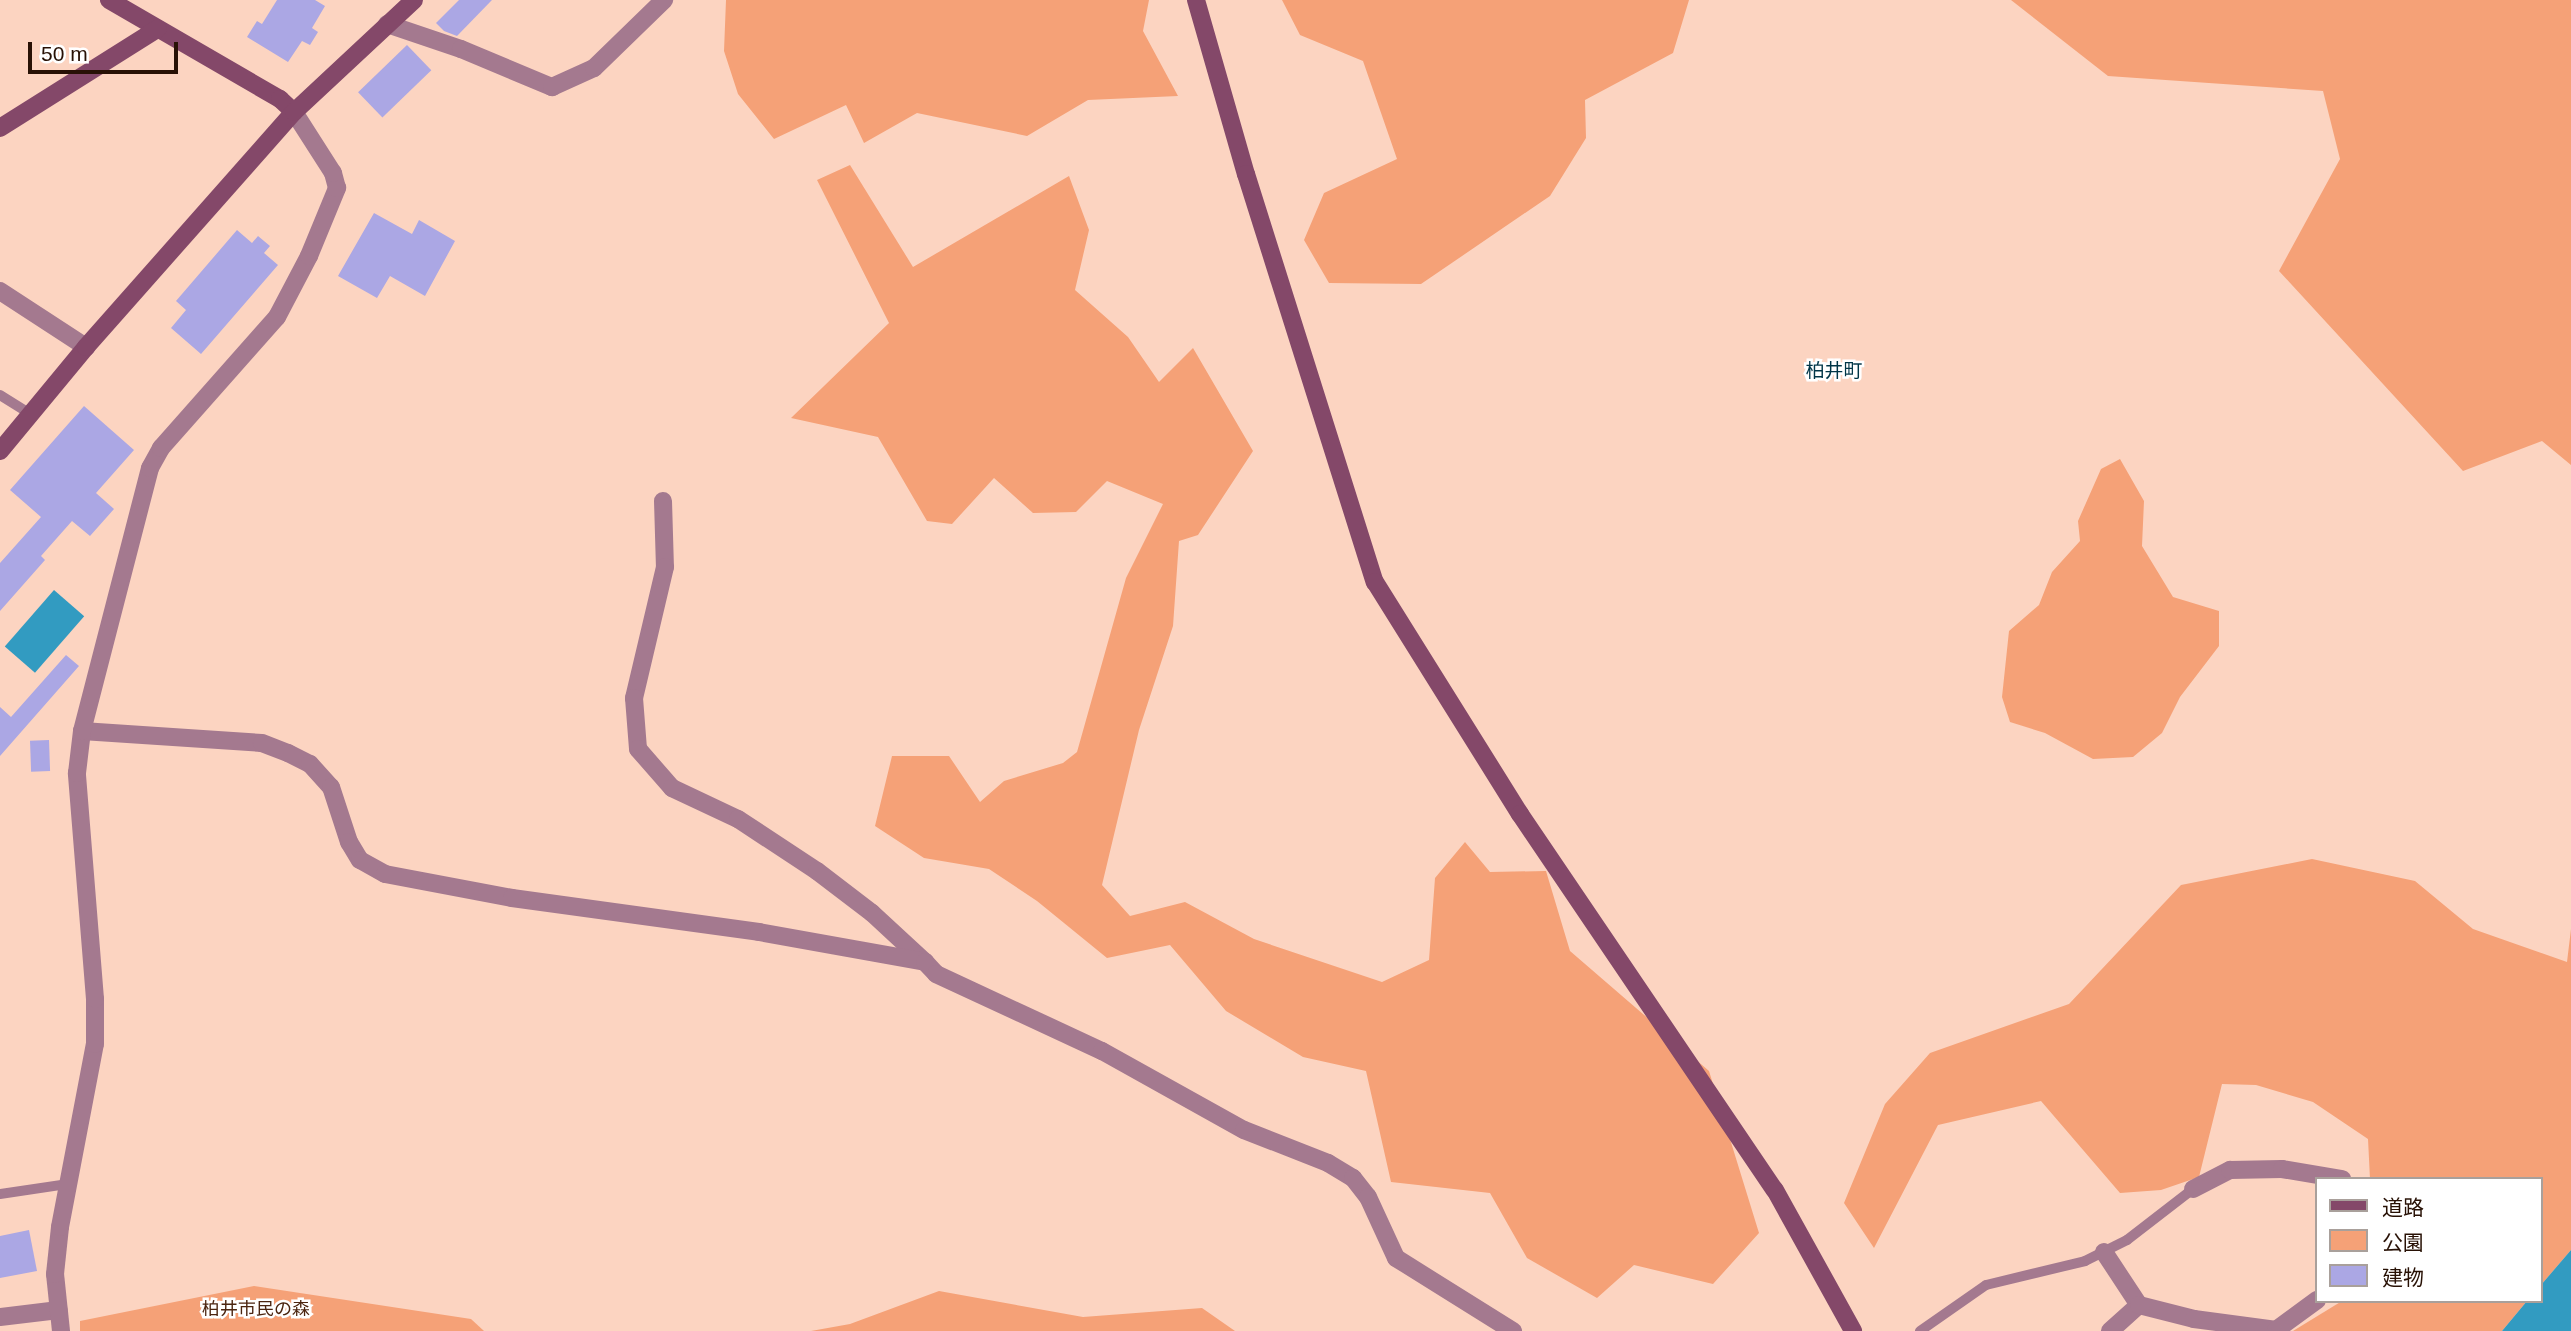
<!DOCTYPE html>
<html>
<head>
<meta charset="utf-8">
<style>
	body { margin:0 }
	#map { position:relative; width:2571px; height:1331px; overflow:hidden; background:#fcd4c1; font-family:Helvetica,"Noto Sans JP",sans-serif }
	div>[style] { position:absolute }
	[style*='--x'] { left:calc(var(--x)*1px); top:calc(var(--y)*1px); width:calc(var(--w)*1px); rotate:calc(var(--a)*1deg) }
	.green>* { inset:0; background:#f5a177 }
	.water>* { inset:0; background:#329bc1; transform-origin:0 0 }
	.building>* { inset:0; background:#aba7e4; transform-origin:0 0 }
	.lane>* { height:10px; margin:-5px; padding:0 5px; transform-origin:5px; border-radius:5px; background:#a4798f }
	.street>* { height:18px; margin:-9px; padding:0 9px; transform-origin:9px; border-radius:9px; background:#a4798f }
	.secondary>* { height:18px; margin:-9px; padding:0 9px; transform-origin:9px; border-radius:9px; background:#844869 }
	span { translate:-50% -50%; white-space:nowrap; text-align:center; line-height:1.15; -webkit-text-stroke:5px #fff; paint-order:stroke }
	.park-label { font-size:18px; color:#4b2510 }
	.neighbourhood-label { font-size:19px; color:#003547 }
	.legend { position:absolute; left:2315px; top:1177px; width:228px; height:126px; box-sizing:border-box; background:#fff; border:2px solid #a9a09b; margin:0; padding:9px 12px; list-style:none; font-size:21px; color:#281105 }
	.legend li { display:flex; align-items:center; gap:14px; height:35px }
	.legend b { width:35px; border:2px solid #a9a09b }
	.scale { position:absolute; left:28px; top:42px; width:150px; height:32px; box-sizing:border-box; border:4px solid #281105; border-top:0; padding-left:9px; font-size:21px; line-height:24px; white-space:nowrap; color:#281105; -webkit-text-stroke:5px #fff; paint-order:stroke }
</style>
</head>
<body>
<div id="map">
	<div class="green">
		<i style="clip-path:polygon(726px 0,1149px 0,1143px 31px,1178px 96px,1088px 100px,1027px 136px,917px 113px,864px 143px,846px 105px,774px 139px,738px 94px,724px 51px)"></i>
		<i style="clip-path:polygon(1282px 0,1689px 0,1673px 53px,1585px 100px,1586px 138px,1550px 196px,1421px 284px,1329px 283px,1304px 240px,1324px 193px,1397px 159px,1363px 61px,1300px 35px)"></i>
		<i style="clip-path:polygon(2011px 0,2571px 0,2571px 465px,2542px 441px,2463px 471px,2279px 271px,2340px 159px,2323px 91px,2108px 76px)"></i>
		<i style="clip-path:polygon(850px 165px,913px 267px,1069px 176px,1089px 230px,1075px 290px,1128px 337px,1159px 382px,1193px 348px,1253px 451px,1198px 535px,1179px 541px,1173px 626px,1139px 730px,1102px 885px,1130px 916px,1185px 902px,1254px 939px,1382px 982px,1429px 960px,1435px 878px,1465px 842px,1490px 872px,1546px 871px,1570px 951px,1709px 1071px,1759px 1233px,1713px 1284px,1634px 1265px,1597px 1298px,1527px 1258px,1490px 1193px,1391px 1182px,1366px 1071px,1303px 1057px,1226px 1011px,1170px 945px,1107px 958px,1037px 901px,989px 869px,924px 858px,875px 826px,892px 756px,949px 756px,980px 802px,1004px 781px,1063px 763px,1077px 752px,1126px 578px,1163px 504px,1107px 481px,1076px 512px,1033px 513px,994px 478px,952px 524px,927px 521px,878px 437px,791px 418px,889px 323px,817px 180px)"></i>
		<i style="clip-path:polygon(2120px 459px,2144px 501px,2142px 546px,2173px 597px,2219px 611px,2219px 646px,2180px 697px,2162px 733px,2133px 757px,2093px 759px,2045px 733px,2010px 722px,2002px 697px,2009px 631px,2039px 605px,2052px 572px,2080px 541px,2078px 521px,2101px 469px)"></i>
		<i style="clip-path:polygon(2312px 859px,2415px 881px,2473px 929px,2567px 962px,2571px 929px,2571px 1250px,2541px 1285px,2541px 1179px,2370px 1179px,2368px 1139px,2313px 1102px,2256px 1085px,2222px 1084px,2199px 1177px,2161px 1190px,2120px 1193px,2041px 1101px,1938px 1125px,1874px 1248px,1844px 1203px,1885px 1104px,1930px 1053px,2069px 1004px,2181px 885px)"></i>
		<i style="clip-path:polygon(254px 1286px,471px 1319px,484px 1331px,80px 1331px,80px 1321px)"></i>
		<i style="clip-path:polygon(939px 1291px,1083px 1317px,1202px 1308px,1235px 1331px,811px 1331px,850px 1324px)"></i>
		<i style="clip-path:polygon(2342px 1301px,2527px 1301px,2502px 1331px,2293px 1331px)"></i>
	</div>
	<div class="water">
		<i style="left:54px;top:590px;width:40px;height:75px;rotate:41deg"></i>
		<i style="clip-path:polygon(2571px 1250px,2571px 1331px,2502px 1331px,2527px 1301px,2541px 1301px,2541px 1285px)"></i>
	</div>
	<div class="building">
		<i style="clip-path:polygon(277px 0,315px 0,325px 6px,312px 28px,318px 32px,310px 45px,302px 41px,288px 62px,247px 37px,257px 21px,262px 24px)"></i>
		<i style="clip-path:polygon(459px 0,492px 0,457px 36px,444px 31px,436px 23px)"></i>
		<i style="left:407px;top:45px;width:35px;height:68px;rotate:46deg"></i>
		<i style="clip-path:polygon(374px 213px,412px 234px,419px 220px,455px 241px,425px 296px,390px 276px,377px 298px,338px 276px)"></i>
		<i style="clip-path:polygon(237px 230px,252px 243px,258px 236px,270px 246px,264px 253px,278px 265px,201px 354px,171px 328px,186px 310px,176px 301px)"></i>
		<i style="clip-path:polygon(84px 406px,134px 450px,96px 493px,114px 509px,90px 536px,72px 521px,41px 556px,45px 560px,0 611px,0 563px,41px 517px,10px 490px)"></i>
		<i style="clip-path:polygon(66px 655px,79px 666px,0 756px,0 707px,11px 717px)"></i>
		<i style="left:49px;top:740px;width:31px;height:19px;rotate:88deg"></i>
		<i style="clip-path:polygon(29px 1230px,37px 1271px,0 1278px,0 1236px)"></i>
	</div>
	<div class="lane">
		<i style="--x:0;--y:395;--w:34;--a:32"></i>
		<i style="--x:0;--y:1194;--w:69;--a:-8.4"></i>
		<i style="--x:1920;--y:1331;--w:80;--a:-34.9"></i>
		<i style="--x:1986;--y:1285;--w:102;--a:-13.6"></i>
		<i style="--x:2085;--y:1261;--w:47;--a:-26.6"></i>
		<i style="--x:2127;--y:1240;--w:83;--a:-37.7"></i>
	</div>
	<div class="street">
		<i style="--x:387;--y:24;--w:78;--a:18.7"></i>
		<i style="--x:461;--y:49;--w:99;--a:22.7"></i>
		<i style="--x:552;--y:87;--w:46;--a:-24.3"></i>
		<i style="--x:594;--y:68;--w:98;--a:-44.2"></i>
		<i style="--x:0;--y:291;--w:103;--a:33.1"></i>
		<i style="--x:663;--y:501;--w:66;--a:88.3"></i>
		<i style="--x:665;--y:567;--w:135;--a:103.3"></i>
		<i style="--x:634;--y:698;--w:51;--a:85.5"></i>
		<i style="--x:638;--y:749;--w:52;--a:48.9"></i>
		<i style="--x:672;--y:788;--w:73;--a:25.2"></i>
		<i style="--x:738;--y:819;--w:95;--a:33.4"></i>
		<i style="--x:817;--y:871;--w:69;--a:37.4"></i>
		<i style="--x:872;--y:913;--w:72;--a:42.8"></i>
		<i style="--x:82;--y:731;--w:180;--a:3.8"></i>
		<i style="--x:262;--y:743;--w:28;--a:21"></i>
		<i style="--x:288;--y:753;--w:25;--a:27"></i>
		<i style="--x:310;--y:764;--w:31;--a:48"></i>
		<i style="--x:331;--y:787;--w:58;--a:71.9"></i>
		<i style="--x:349;--y:842;--w:21;--a:59"></i>
		<i style="--x:360;--y:860;--w:29;--a:29"></i>
		<i style="--x:385;--y:874;--w:129;--a:10.7"></i>
		<i style="--x:512;--y:898;--w:249;--a:7.8"></i>
		<i style="--x:759;--y:932;--w:169;--a:10.2"></i>
		<i style="--x:925;--y:962;--w:16;--a:47"></i>
		<i style="--x:936;--y:974;--w:183;--a:24.9"></i>
		<i style="--x:1102;--y:1051;--w:162;--a:29.1"></i>
		<i style="--x:1244;--y:1130;--w:90;--a:21.4"></i>
		<i style="--x:1328;--y:1163;--w:29;--a:31"></i>
		<i style="--x:1353;--y:1178;--w:24;--a:52"></i>
		<i style="--x:1368;--y:1197;--w:67;--a:65.3"></i>
		<i style="--x:1396;--y:1258;--w:138;--a:32"></i>
		<i style="--x:2193;--y:1189;--w:42;--a:-27.2"></i>
		<i style="--x:2230;--y:1170;--w:52;--a:-1.1"></i>
		<i style="--x:2282;--y:1169;--w:61;--a:9.5"></i>
		<i style="--x:2104;--y:1252;--w:64;--a:56.6"></i>
		<i style="--x:0;--y:1317;--w:59;--a:-6.8"></i>
		<i style="--x:61;--y:1331;--w:57;--a:-96"></i>
		<i style="--x:55;--y:1274;--w:47;--a:-83.9"></i>
		<i style="--x:60;--y:1227;--w:186;--a:-79.2"></i>
		<i style="--x:95;--y:1044;--w:45;--a:-90"></i>
		<i style="--x:95;--y:999;--w:227;--a:-94.6"></i>
		<i style="--x:77;--y:773;--w:42;--a:-83.2"></i>
		<i style="--x:82;--y:731;--w:272;--a:-75.5"></i>
		<i style="--x:150;--y:468;--w:23;--a:-61"></i>
		<i style="--x:161;--y:448;--w:175;--a:-48.5"></i>
		<i style="--x:277;--y:317;--w:69;--a:-62.3"></i>
		<i style="--x:309;--y:256;--w:74;--a:-67.6"></i>
		<i style="--x:337;--y:188;--w:16;--a:-105"></i>
		<i style="--x:333;--y:173;--w:72;--a:-122.6"></i>
		<i style="--x:2110;--y:1331;--w:39;--a:-42"></i>
		<i style="--x:2139;--y:1305;--w:57;--a:14.3"></i>
		<i style="--x:2194;--y:1319;--w:83;--a:7.6"></i>
		<i style="--x:2276;--y:1330;--w:51;--a:-36.2"></i>
	</div>
	<div class="secondary">
		<i style="--x:109;--y:0;--w:198;--a:30.1"></i>
		<i style="--x:280;--y:99;--w:19;--a:43"></i>
		<i style="--x:1196;--y:0;--w:181;--a:74"></i>
		<i style="--x:1246;--y:174;--w:428;--a:72.5"></i>
		<i style="--x:1375;--y:582;--w:274;--a:58"></i>
		<i style="--x:1520;--y:814;--w:454;--a:55.9"></i>
		<i style="--x:1775;--y:1190;--w:161;--a:61"></i>
		<i style="--x:0;--y:128;--w:186;--a:-32.2"></i>
		<i style="--x:0;--y:451;--w:135;--a:-50.4"></i>
		<i style="--x:86;--y:347;--w:314;--a:-48.5"></i>
		<i style="--x:294;--y:112;--w:164;--a:-43"></i>
	</div>
	<div class="park-label">
		<span style="left:256px;top:1309px">柏井市民の森</span>
	</div>
	<div class="neighbourhood-label">
		<span style="left:1834px;top:371px">柏井町</span>
	</div>
	<ul class="legend">
	<li><b style="height:9px;background:#844869"></b>道路</li>
	<li><b style="height:19px;background:#f5a177"></b>公園</li>
	<li><b style="height:19px;background:#aba7e4"></b>建物</li>
	</ul>
	<div class="scale">50 m</div>
</div>
</body>
</html>
